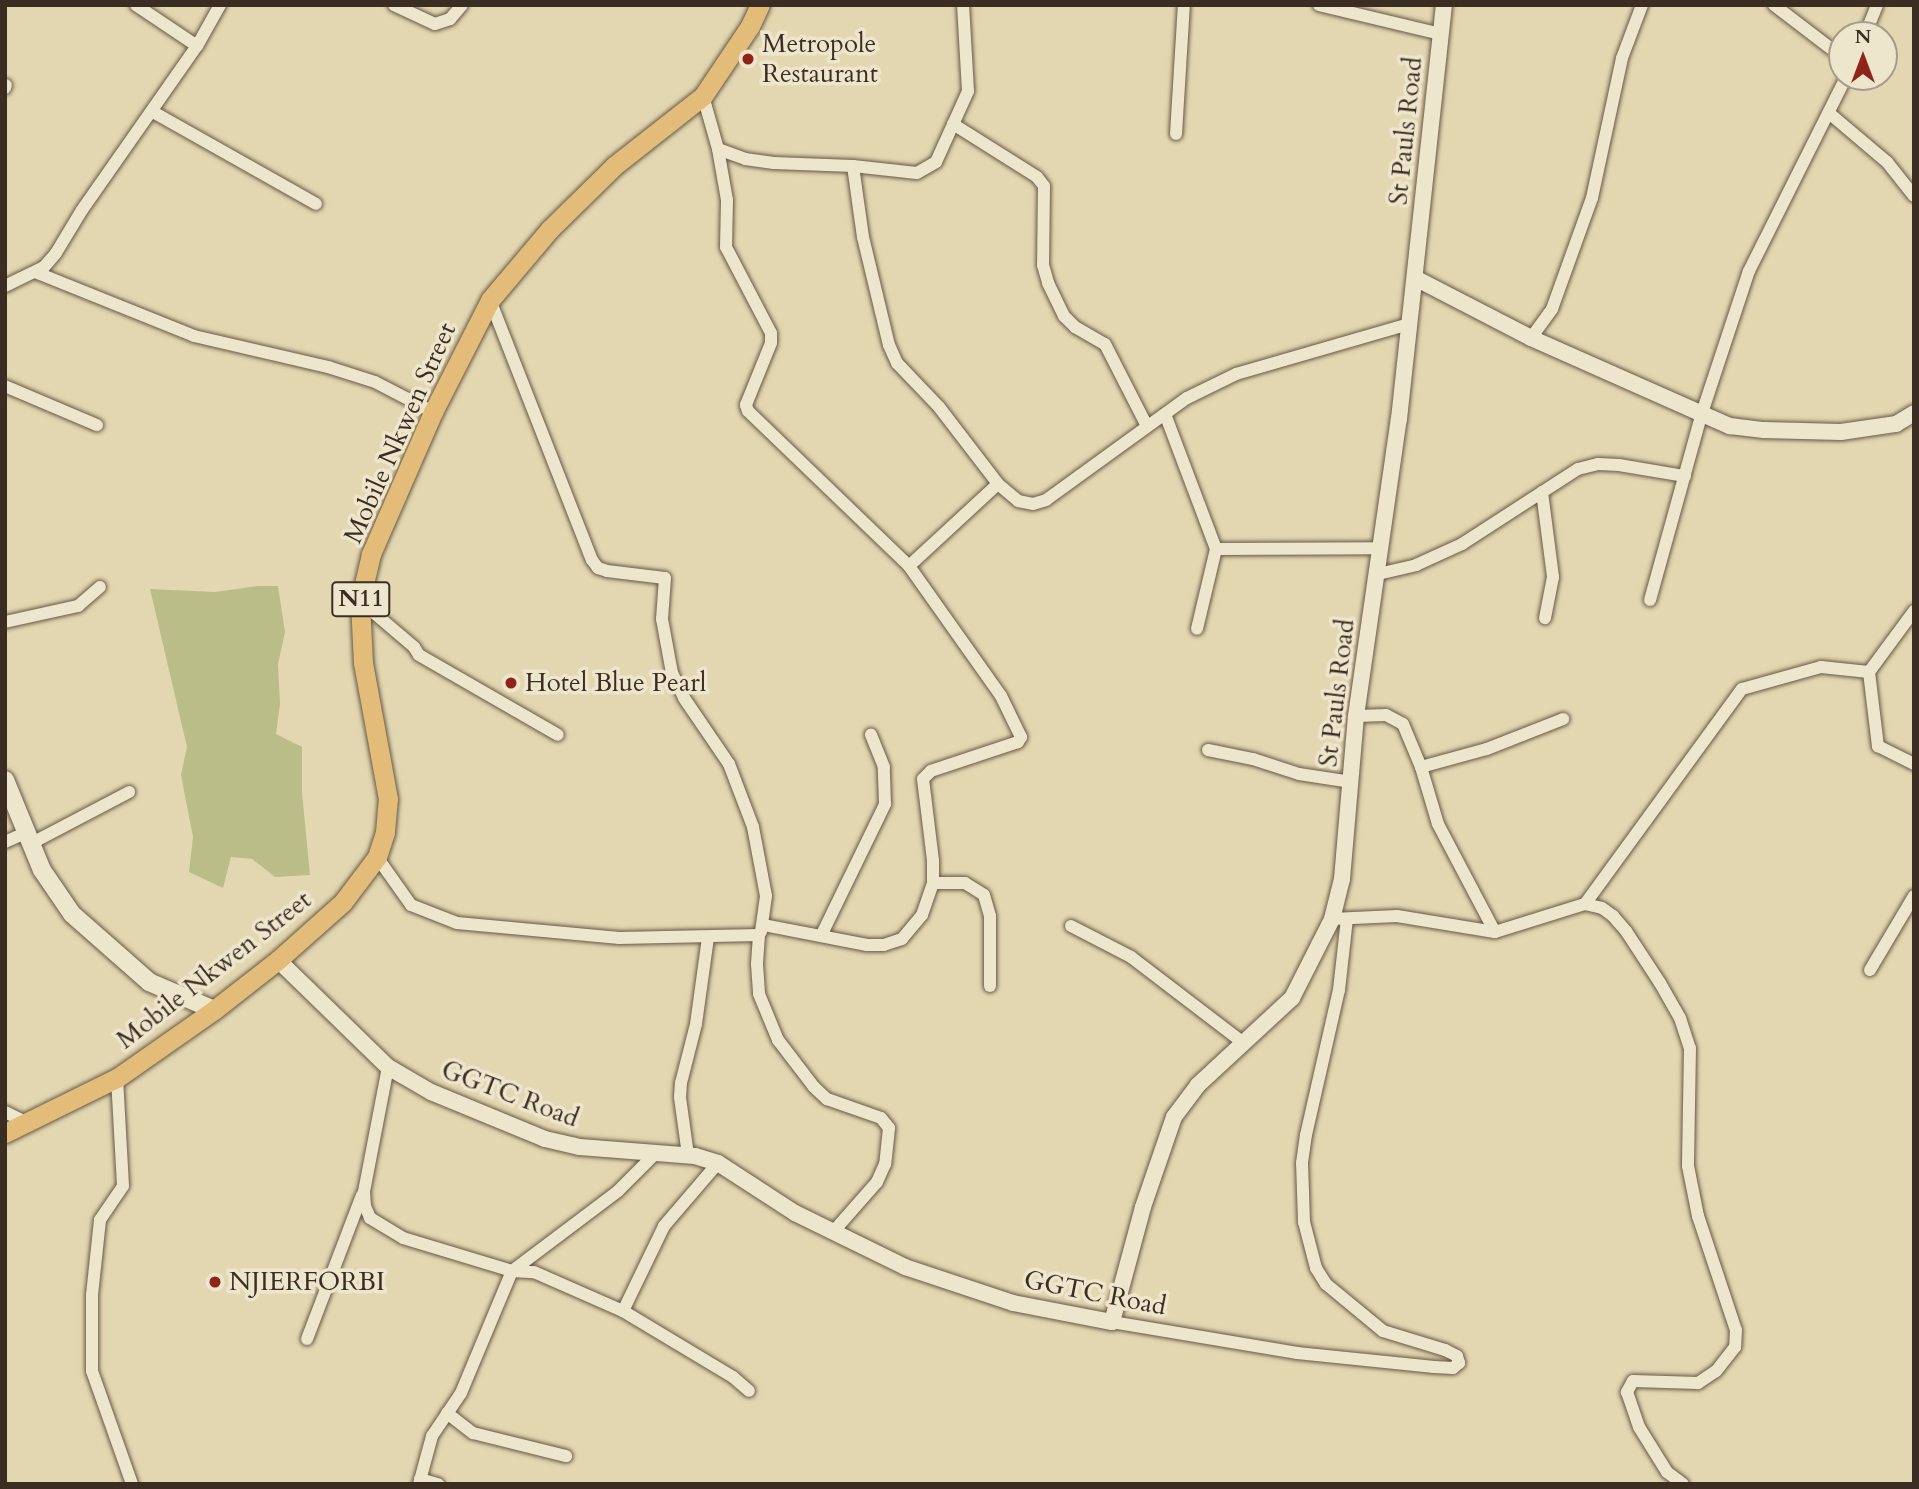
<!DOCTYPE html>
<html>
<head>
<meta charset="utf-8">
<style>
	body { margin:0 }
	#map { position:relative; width:1919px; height:1489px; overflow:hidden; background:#e3d7b1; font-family:Cardo,serif }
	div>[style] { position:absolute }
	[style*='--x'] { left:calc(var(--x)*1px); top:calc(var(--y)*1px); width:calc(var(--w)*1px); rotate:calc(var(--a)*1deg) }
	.green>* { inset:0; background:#babd87 }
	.roads { filter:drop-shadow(0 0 2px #665846) drop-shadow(0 0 2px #665846) }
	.minor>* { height:12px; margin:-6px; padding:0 6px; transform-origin:6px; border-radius:6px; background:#ede5cc }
	.tertiary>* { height:16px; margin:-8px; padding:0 8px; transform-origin:8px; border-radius:8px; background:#ede5cc }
	.secondary>* { height:18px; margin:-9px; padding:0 9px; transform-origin:9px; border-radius:9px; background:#ede5cc }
	.trunk>* { height:19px; margin:-9.5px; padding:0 9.5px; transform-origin:9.5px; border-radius:9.5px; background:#e2bc78 }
	.dots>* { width:19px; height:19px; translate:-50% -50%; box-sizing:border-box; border:4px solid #ede5cc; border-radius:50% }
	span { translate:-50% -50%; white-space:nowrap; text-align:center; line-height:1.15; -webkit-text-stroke:7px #ede5cc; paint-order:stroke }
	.shield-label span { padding:2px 5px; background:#ede5cc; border:2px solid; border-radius:5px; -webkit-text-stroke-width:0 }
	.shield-label { font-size:24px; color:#3c2d22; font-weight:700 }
	.poi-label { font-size:26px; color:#3c2d22 }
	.left { translate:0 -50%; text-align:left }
	.street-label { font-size:26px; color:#3c2d22 }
	.frame { position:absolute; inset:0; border:7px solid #3c2d22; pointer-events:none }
	.north { position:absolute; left:1828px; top:21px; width:70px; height:70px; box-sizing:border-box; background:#ede5cc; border:2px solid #a69b88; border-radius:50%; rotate:0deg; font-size:19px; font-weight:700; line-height:28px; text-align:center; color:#3c2d22 }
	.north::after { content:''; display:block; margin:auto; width:24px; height:32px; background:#8f2418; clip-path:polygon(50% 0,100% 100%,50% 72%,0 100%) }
</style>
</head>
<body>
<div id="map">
	<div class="green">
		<i style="clip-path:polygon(258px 586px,278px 586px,285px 632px,278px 664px,280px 704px,276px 734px,302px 747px,302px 793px,310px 875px,275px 877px,252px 859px,231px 857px,223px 888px,189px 872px,193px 837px,181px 775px,187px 747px,150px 589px,215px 592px)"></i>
	</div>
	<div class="roads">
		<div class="minor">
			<i style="--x:136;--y:5;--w:73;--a:33.9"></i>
			<i style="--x:394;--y:5;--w:45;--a:24.9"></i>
			<i style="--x:435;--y:24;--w:16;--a:-18"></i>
			<i style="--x:450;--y:19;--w:18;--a:-49"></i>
			<i style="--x:1319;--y:5;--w:125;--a:13.4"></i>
			<i style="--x:1774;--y:5;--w:86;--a:37.4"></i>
			<i style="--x:1865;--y:35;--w:32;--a:-68"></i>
			<i style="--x:5;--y:88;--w:3;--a:-72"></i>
			<i style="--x:703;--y:96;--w:55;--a:74.2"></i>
			<i style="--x:718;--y:149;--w:29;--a:20"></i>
			<i style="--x:745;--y:159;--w:29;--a:8"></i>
			<i style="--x:774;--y:163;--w:79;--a:2.2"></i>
			<i style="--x:853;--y:166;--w:64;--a:6.2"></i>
			<i style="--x:917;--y:173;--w:22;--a:-30"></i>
			<i style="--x:936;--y:162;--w:78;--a:-65.7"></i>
			<i style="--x:968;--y:91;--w:86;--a:-93.3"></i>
			<i style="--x:153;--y:112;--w:187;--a:29.4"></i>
			<i style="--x:1829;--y:113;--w:76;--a:40.2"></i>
			<i style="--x:1887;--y:162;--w:43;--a:51.5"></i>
			<i style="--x:953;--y:124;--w:99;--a:32.2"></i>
			<i style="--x:1037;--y:177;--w:11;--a:52"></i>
			<i style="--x:1044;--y:186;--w:79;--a:90.7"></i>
			<i style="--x:1043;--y:265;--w:19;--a:74"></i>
			<i style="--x:1048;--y:283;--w:37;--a:64"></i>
			<i style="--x:1064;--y:316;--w:16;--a:45"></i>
			<i style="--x:1075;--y:327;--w:34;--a:30"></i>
			<i style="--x:1105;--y:344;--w:92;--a:62.9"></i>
			<i style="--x:1176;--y:134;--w:129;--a:-86.5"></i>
			<i style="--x:718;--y:149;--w:52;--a:80"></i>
			<i style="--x:727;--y:200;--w:47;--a:91.2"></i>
			<i style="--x:726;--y:247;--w:97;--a:62.4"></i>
			<i style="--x:771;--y:333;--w:10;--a:90"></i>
			<i style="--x:771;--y:343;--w:67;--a:112"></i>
			<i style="--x:746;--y:405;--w:6;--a:72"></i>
			<i style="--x:748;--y:411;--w:223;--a:43.9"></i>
			<i style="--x:909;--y:566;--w:159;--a:54.7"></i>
			<i style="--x:1001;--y:696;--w:46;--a:64"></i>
			<i style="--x:1021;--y:737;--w:6;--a:121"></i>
			<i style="--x:1018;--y:742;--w:92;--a:161.6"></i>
			<i style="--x:931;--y:771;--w:11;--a:135"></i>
			<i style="--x:923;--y:779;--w:83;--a:83"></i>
			<i style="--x:933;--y:861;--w:22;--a:90"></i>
			<i style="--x:933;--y:883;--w:34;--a:109"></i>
			<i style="--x:922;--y:915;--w:31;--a:130"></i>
			<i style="--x:902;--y:939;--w:19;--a:162"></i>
			<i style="--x:884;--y:945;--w:17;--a:180"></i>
			<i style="--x:867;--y:945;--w:106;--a:-169.1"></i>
			<i style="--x:853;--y:166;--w:72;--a:82"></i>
			<i style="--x:863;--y:237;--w:111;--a:76.5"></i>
			<i style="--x:889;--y:345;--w:20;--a:66"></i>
			<i style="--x:897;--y:363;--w:61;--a:46.3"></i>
			<i style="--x:939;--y:407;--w:97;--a:52.5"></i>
			<i style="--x:998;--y:484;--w:26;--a:40"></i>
			<i style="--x:1018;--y:501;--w:15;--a:11"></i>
			<i style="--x:1033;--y:504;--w:14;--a:-17"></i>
			<i style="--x:1046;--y:500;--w:174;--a:-35.9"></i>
			<i style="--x:1187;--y:398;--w:55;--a:-26.1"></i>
			<i style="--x:1236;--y:374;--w:180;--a:-16.1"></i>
			<i style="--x:35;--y:272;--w:171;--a:21.9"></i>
			<i style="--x:194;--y:336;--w:138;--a:13"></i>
			<i style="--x:328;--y:367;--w:49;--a:17.7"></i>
			<i style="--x:375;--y:382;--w:65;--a:27.3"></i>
			<i style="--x:5;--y:286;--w:43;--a:-26"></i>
			<i style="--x:44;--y:267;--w:18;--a:-49"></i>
			<i style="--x:56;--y:253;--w:50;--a:-58.8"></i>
			<i style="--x:82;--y:210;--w:200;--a:-55"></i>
			<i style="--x:197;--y:46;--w:47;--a:-60.7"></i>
			<i style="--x:490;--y:300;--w:279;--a:68.6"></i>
			<i style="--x:592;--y:560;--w:10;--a:53"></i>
			<i style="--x:598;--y:568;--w:9;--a:18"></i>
			<i style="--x:607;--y:571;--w:58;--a:6.9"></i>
			<i style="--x:665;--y:578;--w:41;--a:94.2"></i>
			<i style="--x:662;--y:619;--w:55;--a:79.5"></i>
			<i style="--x:672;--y:673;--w:28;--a:64"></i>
			<i style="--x:684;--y:698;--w:80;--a:55.7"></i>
			<i style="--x:729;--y:764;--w:67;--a:69.1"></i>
			<i style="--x:753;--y:827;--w:70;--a:79.3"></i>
			<i style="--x:766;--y:896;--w:36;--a:98"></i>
			<i style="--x:1531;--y:338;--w:36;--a:-54"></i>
			<i style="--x:1552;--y:309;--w:118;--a:-70.2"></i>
			<i style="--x:1592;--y:198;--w:143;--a:-77.9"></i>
			<i style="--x:1622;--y:58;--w:57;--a:-69.3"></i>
			<i style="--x:5;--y:386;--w:100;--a:23"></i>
			<i style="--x:1165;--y:414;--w:144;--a:69.3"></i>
			<i style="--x:1216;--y:549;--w:82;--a:103.4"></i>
			<i style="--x:1542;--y:492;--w:86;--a:82.6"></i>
			<i style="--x:1553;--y:577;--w:42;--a:101"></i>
			<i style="--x:1216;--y:549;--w:166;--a:-0.3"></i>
			<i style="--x:909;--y:566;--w:121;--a:-42.7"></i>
			<i style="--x:1378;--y:574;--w:39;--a:-13"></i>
			<i style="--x:1416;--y:565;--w:51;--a:-24.5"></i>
			<i style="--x:1462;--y:544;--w:138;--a:-32.9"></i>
			<i style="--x:1578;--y:469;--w:21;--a:-14"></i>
			<i style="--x:1598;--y:464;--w:21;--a:3"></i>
			<i style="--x:1619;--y:465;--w:67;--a:9.5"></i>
			<i style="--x:1650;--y:600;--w:191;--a:-74.5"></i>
			<i style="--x:1701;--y:416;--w:153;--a:-71.7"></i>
			<i style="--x:1749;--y:271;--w:217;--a:-63.4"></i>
			<i style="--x:360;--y:601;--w:71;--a:40.4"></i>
			<i style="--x:414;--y:647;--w:9;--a:58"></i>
			<i style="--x:419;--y:655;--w:160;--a:29.9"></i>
			<i style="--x:1914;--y:611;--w:76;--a:126.4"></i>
			<i style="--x:1869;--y:672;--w:75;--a:83.1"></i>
			<i style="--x:1878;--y:746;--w:40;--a:26.6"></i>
			<i style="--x:5;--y:622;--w:75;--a:-12.4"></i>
			<i style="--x:78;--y:606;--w:29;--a:-41"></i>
			<i style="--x:1356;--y:716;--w:30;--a:-2"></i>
			<i style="--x:1386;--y:715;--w:19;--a:28"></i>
			<i style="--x:1403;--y:724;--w:47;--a:67.3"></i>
			<i style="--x:1421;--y:767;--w:59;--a:73.4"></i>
			<i style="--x:1438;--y:824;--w:122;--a:62.2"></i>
			<i style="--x:1208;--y:750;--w:46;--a:11.3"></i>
			<i style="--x:1253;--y:759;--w:48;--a:18.1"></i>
			<i style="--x:1299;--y:774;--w:53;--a:8.7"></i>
			<i style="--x:1421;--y:767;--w:68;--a:-15.3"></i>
			<i style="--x:1487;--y:749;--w:82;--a:-21.5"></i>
			<i style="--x:5;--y:842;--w:22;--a:-24"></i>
			<i style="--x:30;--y:844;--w:112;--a:-27.7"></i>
			<i style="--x:377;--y:857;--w:59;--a:54.7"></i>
			<i style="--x:411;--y:905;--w:49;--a:21.4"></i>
			<i style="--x:457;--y:923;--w:163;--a:5.3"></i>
			<i style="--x:619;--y:938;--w:140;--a:-1.2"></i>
			<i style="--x:759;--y:935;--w:29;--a:94"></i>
			<i style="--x:757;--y:964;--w:30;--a:86"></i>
			<i style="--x:759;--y:994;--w:50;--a:67.6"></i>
			<i style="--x:778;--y:1040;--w:59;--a:52.5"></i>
			<i style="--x:814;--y:1087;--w:18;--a:43"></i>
			<i style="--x:827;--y:1099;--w:57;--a:19.4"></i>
			<i style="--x:881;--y:1118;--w:13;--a:51"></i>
			<i style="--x:889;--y:1128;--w:36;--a:96"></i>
			<i style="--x:885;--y:1164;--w:20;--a:114"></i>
			<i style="--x:877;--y:1182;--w:67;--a:131.3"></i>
			<i style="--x:933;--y:883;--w:32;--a:0"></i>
			<i style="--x:965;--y:883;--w:22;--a:32"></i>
			<i style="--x:984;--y:895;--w:22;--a:74"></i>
			<i style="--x:990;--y:916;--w:70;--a:90"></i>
			<i style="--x:1585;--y:904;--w:266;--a:-53.9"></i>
			<i style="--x:1742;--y:689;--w:82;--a:-15.6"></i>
			<i style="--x:1821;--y:667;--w:48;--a:5.9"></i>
			<i style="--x:1332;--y:919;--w:65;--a:-2.6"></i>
			<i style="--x:1397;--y:916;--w:99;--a:9.3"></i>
			<i style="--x:1495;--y:932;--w:94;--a:-17.3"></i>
			<i style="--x:1585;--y:904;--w:17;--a:13"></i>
			<i style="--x:1602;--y:908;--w:14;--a:36"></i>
			<i style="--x:1613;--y:916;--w:20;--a:49"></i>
			<i style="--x:1626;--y:931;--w:62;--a:56.8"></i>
			<i style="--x:1660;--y:983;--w:40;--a:60.3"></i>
			<i style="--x:1680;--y:1018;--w:32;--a:72"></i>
			<i style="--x:1690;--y:1048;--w:118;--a:91"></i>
			<i style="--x:1688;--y:1166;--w:51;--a:78.7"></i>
			<i style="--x:1698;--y:1216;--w:120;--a:71.6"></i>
			<i style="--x:1736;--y:1330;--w:17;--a:93"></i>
			<i style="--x:1735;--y:1347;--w:31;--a:128"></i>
			<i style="--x:1716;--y:1371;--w:22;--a:146"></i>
			<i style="--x:1698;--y:1383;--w:65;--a:-178.2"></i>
			<i style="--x:1633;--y:1381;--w:13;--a:119"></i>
			<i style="--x:1627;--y:1392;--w:37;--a:71"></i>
			<i style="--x:1639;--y:1427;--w:53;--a:58.1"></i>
			<i style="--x:1667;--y:1472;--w:20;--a:37"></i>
			<i style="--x:1071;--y:926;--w:68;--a:27.3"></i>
			<i style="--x:1131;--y:957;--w:140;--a:37.4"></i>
			<i style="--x:821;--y:936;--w:147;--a:-64.1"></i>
			<i style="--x:885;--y:804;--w:37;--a:-92"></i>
			<i style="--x:884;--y:767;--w:35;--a:-112"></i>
			<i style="--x:1870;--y:970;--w:86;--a:-59.3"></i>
			<i style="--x:388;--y:1067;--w:127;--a:100.9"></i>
			<i style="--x:364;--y:1192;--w:14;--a:86"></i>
			<i style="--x:365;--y:1206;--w:13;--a:67"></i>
			<i style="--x:370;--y:1218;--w:39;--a:31"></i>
			<i style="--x:403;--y:1238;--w:114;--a:16.8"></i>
			<i style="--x:512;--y:1271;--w:22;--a:3"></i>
			<i style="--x:534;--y:1272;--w:97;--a:23.7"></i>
			<i style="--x:623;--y:1311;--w:128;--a:31"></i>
			<i style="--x:733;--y:1377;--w:21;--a:41"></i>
			<i style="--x:117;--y:1078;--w:108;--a:86.8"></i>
			<i style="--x:123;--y:1186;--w:41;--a:124.1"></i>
			<i style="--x:100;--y:1220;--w:75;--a:96.1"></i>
			<i style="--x:92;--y:1295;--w:76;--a:90"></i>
			<i style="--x:92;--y:1371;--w:120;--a:70.5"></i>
			<i style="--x:5;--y:1112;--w:25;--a:26"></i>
			<i style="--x:688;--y:1155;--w:59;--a:-97.9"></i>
			<i style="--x:680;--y:1097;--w:14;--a:-86"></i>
			<i style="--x:681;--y:1083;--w:61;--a:-75.7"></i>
			<i style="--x:696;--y:1024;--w:87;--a:-82.1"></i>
			<i style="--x:623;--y:1311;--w:94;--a:-64.2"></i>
			<i style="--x:664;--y:1226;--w:83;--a:-49.4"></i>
			<i style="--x:1112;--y:1322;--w:188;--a:9.5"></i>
			<i style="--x:1297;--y:1353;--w:138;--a:5.8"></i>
			<i style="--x:1434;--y:1367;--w:19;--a:3"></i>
			<i style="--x:1453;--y:1368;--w:8;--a:-40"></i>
			<i style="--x:1459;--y:1363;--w:7;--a:-106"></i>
			<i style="--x:1457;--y:1356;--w:13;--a:-153"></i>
			<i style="--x:1445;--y:1350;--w:65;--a:-163"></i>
			<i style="--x:1383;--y:1331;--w:74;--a:-140.5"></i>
			<i style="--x:1326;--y:1284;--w:19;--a:-122"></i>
			<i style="--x:1316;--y:1268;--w:48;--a:-104.6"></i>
			<i style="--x:1304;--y:1222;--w:59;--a:-91.9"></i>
			<i style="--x:1302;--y:1163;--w:28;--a:-82"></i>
			<i style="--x:1306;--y:1135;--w:149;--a:-77.2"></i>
			<i style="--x:1339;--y:990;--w:71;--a:-83.6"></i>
			<i style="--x:307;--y:1339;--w:154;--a:-69.1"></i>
			<i style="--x:447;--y:1413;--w:33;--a:38"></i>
			<i style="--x:473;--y:1433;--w:96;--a:13.9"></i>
			<i style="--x:420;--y:1479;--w:19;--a:16"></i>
			<i style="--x:419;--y:1484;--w:50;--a:-74.8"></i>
			<i style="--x:432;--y:1436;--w:52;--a:-56"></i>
			<i style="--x:461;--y:1393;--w:132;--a:-67.3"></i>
			<i style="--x:512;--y:1271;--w:133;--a:-37"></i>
			<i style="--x:618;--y:1191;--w:55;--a:-45"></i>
		</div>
		<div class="tertiary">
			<i style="--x:1415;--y:278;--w:131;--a:27.3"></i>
			<i style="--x:1531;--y:338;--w:218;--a:23.9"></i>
			<i style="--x:1730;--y:426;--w:34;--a:7"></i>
			<i style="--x:1764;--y:430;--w:77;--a:1.5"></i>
			<i style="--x:1841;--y:432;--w:56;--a:-8.3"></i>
			<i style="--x:1896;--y:424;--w:21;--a:-31"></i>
			<i style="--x:278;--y:960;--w:153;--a:44.2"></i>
			<i style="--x:388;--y:1067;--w:50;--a:30.2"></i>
			<i style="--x:431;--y:1092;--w:123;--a:22.4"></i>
			<i style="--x:545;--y:1139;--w:36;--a:13"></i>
			<i style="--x:580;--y:1147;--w:115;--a:4.5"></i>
			<i style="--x:695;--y:1156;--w:24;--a:17"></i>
			<i style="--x:718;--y:1163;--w:92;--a:33"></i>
			<i style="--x:795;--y:1213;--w:123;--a:26.1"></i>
			<i style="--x:905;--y:1267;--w:114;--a:18.4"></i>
			<i style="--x:1013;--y:1303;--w:101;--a:10.9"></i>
			<i style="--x:1112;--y:1322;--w:119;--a:-74.9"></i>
			<i style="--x:1143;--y:1207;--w:95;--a:-71"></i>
			<i style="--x:1174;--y:1117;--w:40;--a:-53"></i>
			<i style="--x:1198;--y:1085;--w:128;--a:-42.8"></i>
			<i style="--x:1292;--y:998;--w:89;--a:-63.1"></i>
			<i style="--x:1332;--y:919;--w:41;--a:-76"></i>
			<i style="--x:1342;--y:879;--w:164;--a:-85.1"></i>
			<i style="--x:1356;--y:716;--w:300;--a:-81.8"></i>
			<i style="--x:1399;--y:419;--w:416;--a:-83.8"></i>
		</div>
		<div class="secondary">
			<i style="--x:5;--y:780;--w:97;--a:67.7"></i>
			<i style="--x:42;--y:870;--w:53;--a:55.7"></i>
			<i style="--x:72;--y:914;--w:103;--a:41.4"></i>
			<i style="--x:149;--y:982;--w:71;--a:23.3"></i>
		</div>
		<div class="trunk">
			<i style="--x:5;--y:1133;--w:125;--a:-26.2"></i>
			<i style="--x:117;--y:1078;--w:118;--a:-35"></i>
			<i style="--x:214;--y:1010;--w:81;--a:-38"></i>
			<i style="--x:278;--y:960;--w:87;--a:-41.7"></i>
			<i style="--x:343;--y:902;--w:56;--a:-52.9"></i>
			<i style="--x:377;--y:857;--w:26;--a:-72"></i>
			<i style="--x:385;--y:832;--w:33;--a:-85"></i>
			<i style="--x:388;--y:799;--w:138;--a:-100.4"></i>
			<i style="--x:363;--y:663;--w:62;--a:-92.8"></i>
			<i style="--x:360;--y:601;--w:48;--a:-76.8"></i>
			<i style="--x:371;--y:554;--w:155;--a:-66.4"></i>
			<i style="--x:433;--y:412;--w:126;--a:-63"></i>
			<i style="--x:490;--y:300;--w:93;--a:-49.8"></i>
			<i style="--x:550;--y:229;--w:90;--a:-44.5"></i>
			<i style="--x:614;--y:166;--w:113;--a:-38.2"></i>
			<i style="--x:703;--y:96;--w:84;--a:-56.1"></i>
			<i style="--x:750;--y:26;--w:23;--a:-65"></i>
		</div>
	</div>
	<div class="dots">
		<i style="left:748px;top:59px;background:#8f2418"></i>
		<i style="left:511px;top:683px;background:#8f2418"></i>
		<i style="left:215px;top:1282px;background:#8f2418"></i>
	</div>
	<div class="shield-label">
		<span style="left:361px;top:599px">N11</span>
	</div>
	<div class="poi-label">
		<span class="left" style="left:762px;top:59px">Metropole<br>Restaurant</span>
		<span class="left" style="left:525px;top:683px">Hotel Blue Pearl</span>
		<span class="left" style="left:229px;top:1282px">NJIERFORBI</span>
	</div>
	<div class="street-label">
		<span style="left:1406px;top:131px;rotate:-84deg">St Pauls Road</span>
		<span style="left:400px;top:433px;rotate:-66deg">Mobile Nkwen Street</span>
		<span style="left:1337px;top:693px;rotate:-83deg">St Pauls Road</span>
		<span style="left:214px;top:970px;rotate:-38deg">Mobile Nkwen Street</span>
		<span style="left:510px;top:1094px;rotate:21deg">GGTC Road</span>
		<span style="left:1095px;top:1293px;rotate:11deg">GGTC Road</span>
	</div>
	<div class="frame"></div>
	<div class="north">N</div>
</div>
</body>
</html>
